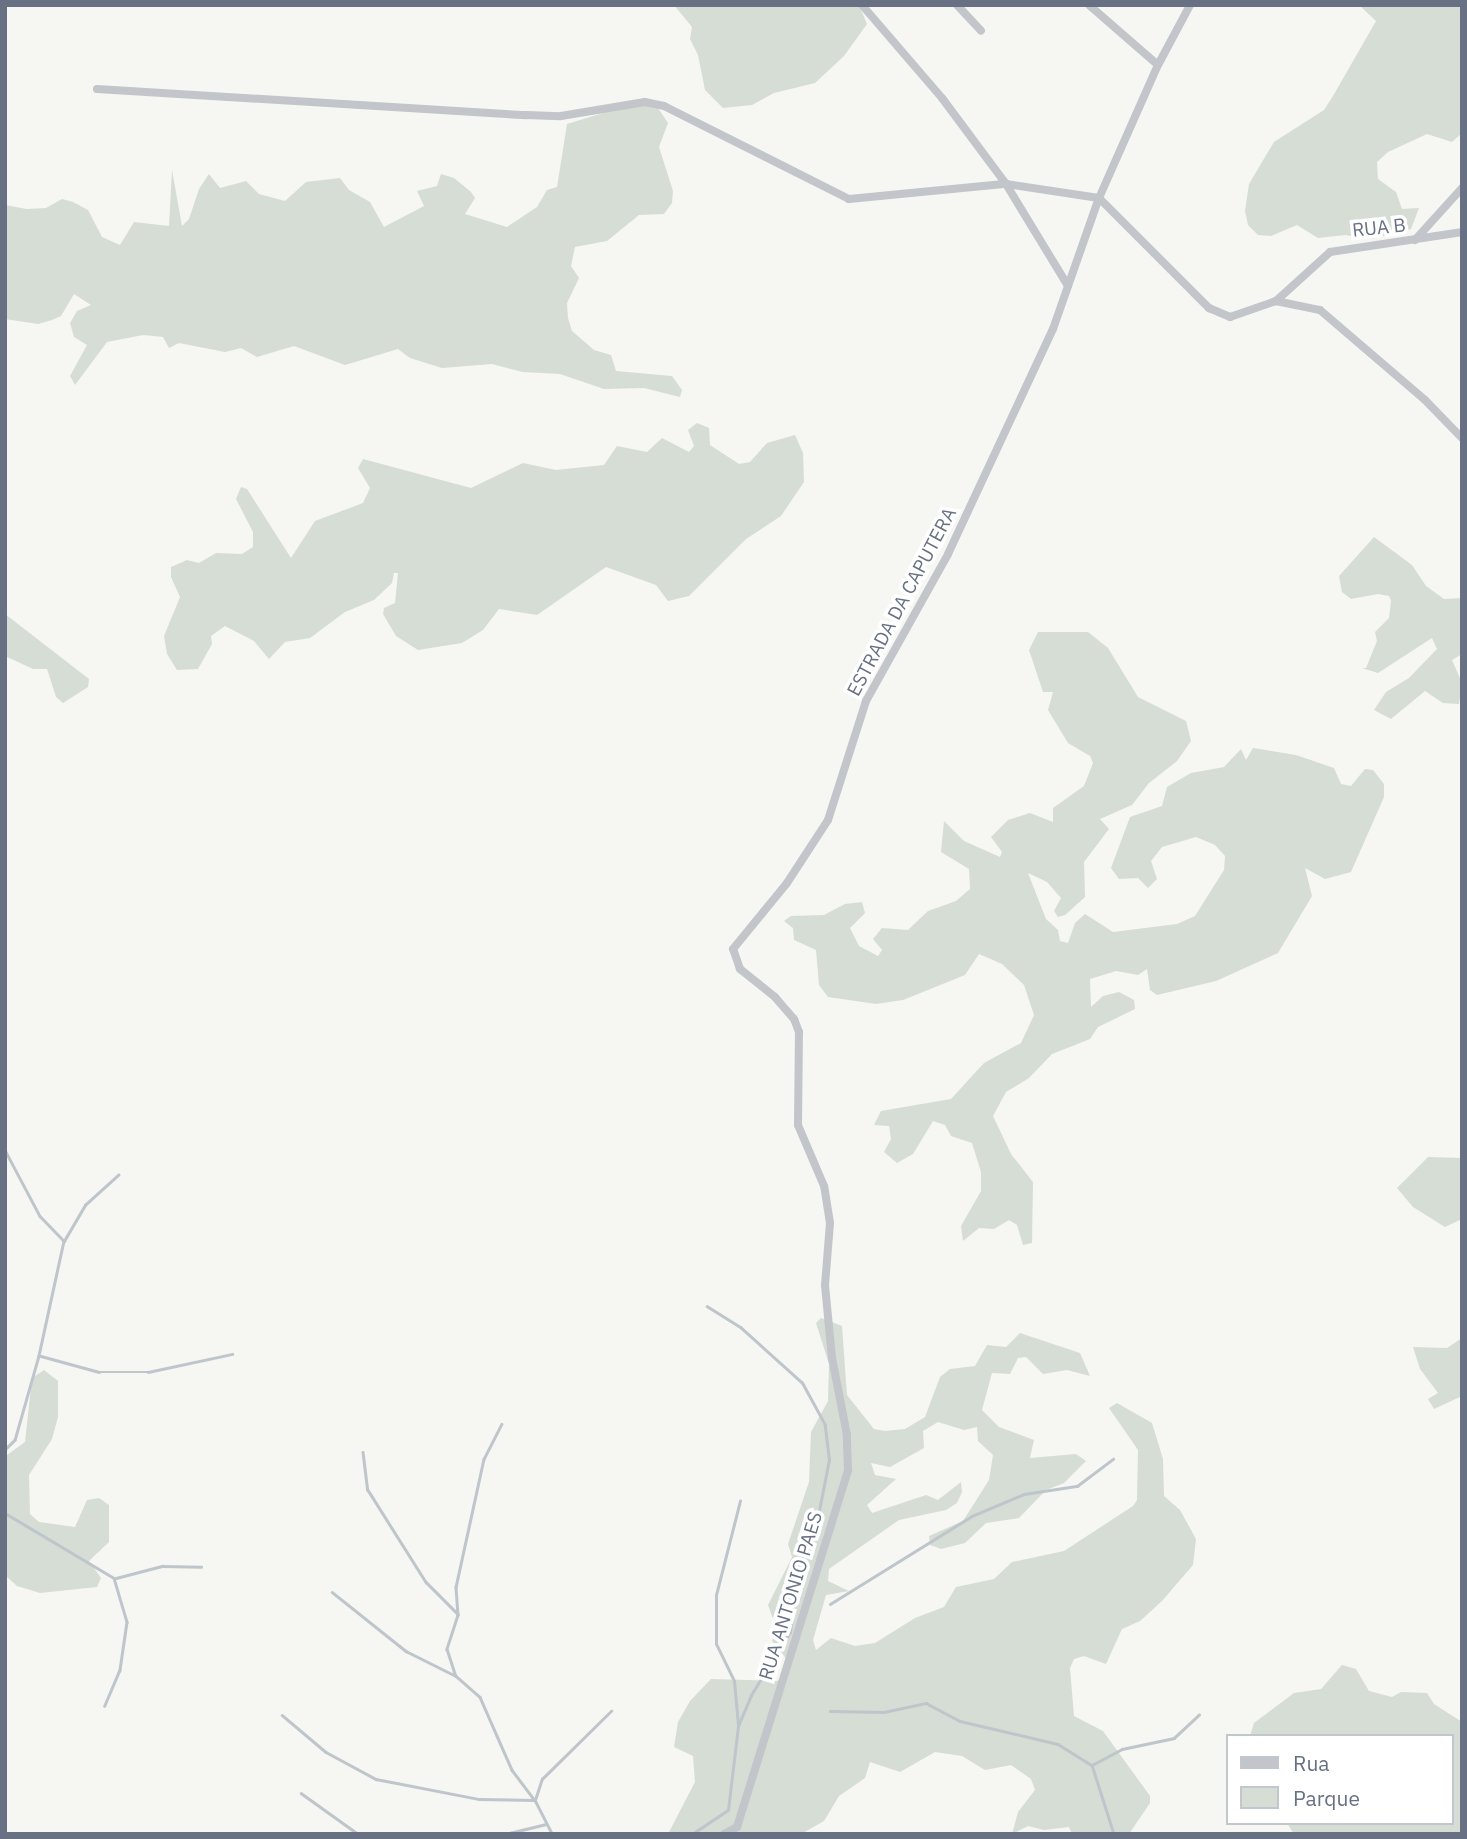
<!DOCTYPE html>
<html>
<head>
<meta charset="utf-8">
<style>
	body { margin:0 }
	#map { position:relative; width:1467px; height:1839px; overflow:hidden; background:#f6f6f3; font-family:"IBM Plex Sans",sans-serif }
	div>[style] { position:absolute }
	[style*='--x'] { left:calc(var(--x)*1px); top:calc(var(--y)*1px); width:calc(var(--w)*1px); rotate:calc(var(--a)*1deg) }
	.green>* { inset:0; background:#d6ddd5 }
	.stream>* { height:2.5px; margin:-1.25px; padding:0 1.25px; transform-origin:1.25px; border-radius:1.25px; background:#bec5cb }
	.minor>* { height:8px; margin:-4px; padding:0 4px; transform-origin:4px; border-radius:4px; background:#c2c5c9 }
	span { translate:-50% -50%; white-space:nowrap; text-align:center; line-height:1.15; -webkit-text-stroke:7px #fff; paint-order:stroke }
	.street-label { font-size:19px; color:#677183 }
	.frame { position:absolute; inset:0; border:7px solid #677183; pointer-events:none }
	.legend { position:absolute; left:1226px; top:1734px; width:228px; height:91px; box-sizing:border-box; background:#fff; border:2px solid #c2c6cd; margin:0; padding:9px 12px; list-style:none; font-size:21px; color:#677183 }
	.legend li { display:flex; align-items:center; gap:14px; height:35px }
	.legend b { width:35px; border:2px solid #c2c6cd }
</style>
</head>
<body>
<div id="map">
	<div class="green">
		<i style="clip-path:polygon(674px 5px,859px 5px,867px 24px,844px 56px,815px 83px,774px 93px,752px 105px,723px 108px,705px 90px,698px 55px,690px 39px,692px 27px)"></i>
		<i style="clip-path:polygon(1359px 5px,1462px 5px,1462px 133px,1452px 142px,1427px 134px,1388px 152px,1377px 162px,1378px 179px,1396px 192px,1402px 209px,1419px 208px,1411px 229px,1372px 239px,1345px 235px,1318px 238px,1297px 225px,1271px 236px,1258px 235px,1248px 225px,1245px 211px,1249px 184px,1274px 142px,1324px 110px,1333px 96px,1376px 21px)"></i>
		<i style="clip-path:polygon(636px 103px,658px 108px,668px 123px,659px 147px,673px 191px,672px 203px,664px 214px,639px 215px,607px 241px,575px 247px,571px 266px,579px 278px,567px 303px,568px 318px,572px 331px,594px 350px,611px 355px,616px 371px,672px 376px,682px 390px,680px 397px,644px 388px,604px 389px,560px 374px,523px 372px,492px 364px,442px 368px,410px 358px,398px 349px,345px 365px,294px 346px,257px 357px,241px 348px,225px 352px,179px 343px,169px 348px,163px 337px,143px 335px,107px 342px,75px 385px,70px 376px,87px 345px,74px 337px,70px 323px,77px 311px,91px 305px,74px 294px,61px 316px,52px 320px,38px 324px,5px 319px,5px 205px,27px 209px,46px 208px,62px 199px,73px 202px,88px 210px,102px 237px,120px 245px,134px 222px,169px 226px,172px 170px,182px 226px,189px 219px,199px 189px,209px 174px,220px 188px,246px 181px,259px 194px,285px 201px,306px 182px,340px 178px,349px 190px,370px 202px,384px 227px,424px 206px,417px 191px,437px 186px,441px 174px,454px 178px,471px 192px,475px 198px,465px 214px,507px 227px,537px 207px,547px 190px,557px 187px,567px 124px)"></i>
		<i style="clip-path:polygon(697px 423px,709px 428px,710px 445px,739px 464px,750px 462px,767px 443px,795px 435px,803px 453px,804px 482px,781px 516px,746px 539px,689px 596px,668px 601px,656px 585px,606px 567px,537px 615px,499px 609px,483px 630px,462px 643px,418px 650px,396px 636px,383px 614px,384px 608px,395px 603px,398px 573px,394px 573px,392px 583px,374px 600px,345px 612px,310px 638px,285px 642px,269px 659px,254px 641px,225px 626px,211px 636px,212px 644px,198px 669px,177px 670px,167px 654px,164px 636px,180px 597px,171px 577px,171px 567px,187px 560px,199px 563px,216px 553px,242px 554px,253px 547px,253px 532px,236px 499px,241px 487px,247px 489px,291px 558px,315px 521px,363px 503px,370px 488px,358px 468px,363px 459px,471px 488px,523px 463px,556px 470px,604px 465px,617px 446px,647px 452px,662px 438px,689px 452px,694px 446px,688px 430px)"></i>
		<i style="clip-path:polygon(1374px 537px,1412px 565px,1426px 586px,1444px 599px,1462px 598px,1462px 654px,1452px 660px,1462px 683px,1459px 704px,1443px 703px,1425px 691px,1391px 719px,1374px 710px,1386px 692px,1409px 678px,1437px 649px,1432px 638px,1378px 673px,1362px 668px,1366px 668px,1377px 641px,1375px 632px,1389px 618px,1391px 601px,1389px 596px,1378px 594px,1351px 599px,1342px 592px,1339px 576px)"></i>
		<i style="clip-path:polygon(5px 614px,89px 679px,88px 687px,63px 703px,56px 697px,47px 669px,33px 669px,5px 656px)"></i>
		<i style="clip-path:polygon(1038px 632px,1088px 632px,1108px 648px,1138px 697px,1186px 721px,1191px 741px,1177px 761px,1149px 783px,1132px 805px,1100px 819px,1109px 829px,1084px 862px,1085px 897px,1065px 915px,1058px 917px,1054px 911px,1061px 898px,1047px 882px,1028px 873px,1046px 919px,1058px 930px,1060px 941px,1068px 943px,1075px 923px,1085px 914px,1113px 932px,1177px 924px,1195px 916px,1224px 870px,1225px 856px,1215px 845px,1196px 837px,1162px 847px,1151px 861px,1157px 879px,1148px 888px,1138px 878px,1119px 879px,1111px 868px,1130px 817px,1162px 806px,1167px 787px,1191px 773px,1224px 767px,1241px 749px,1246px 760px,1253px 748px,1296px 755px,1334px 768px,1341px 784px,1351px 786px,1365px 769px,1373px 770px,1384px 784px,1384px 797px,1351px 872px,1325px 879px,1305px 868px,1312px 896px,1278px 953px,1216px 981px,1157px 995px,1150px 990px,1147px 969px,1138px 975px,1116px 971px,1090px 979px,1091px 1007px,1103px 996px,1119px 992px,1134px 1000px,1135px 1009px,1098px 1027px,1090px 1039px,1052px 1054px,1029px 1078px,1006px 1092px,993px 1116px,1011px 1154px,1033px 1182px,1032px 1243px,1023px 1245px,1017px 1225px,1009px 1220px,994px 1229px,979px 1228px,963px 1241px,961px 1226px,981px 1191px,981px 1172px,972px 1143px,951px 1136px,945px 1125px,933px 1121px,913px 1154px,897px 1163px,884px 1152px,891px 1139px,889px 1126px,874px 1125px,881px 1111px,951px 1099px,984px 1063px,1021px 1043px,1034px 1015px,1024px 985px,1002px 964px,979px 954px,965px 975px,903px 1000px,876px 1004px,828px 997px,819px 985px,816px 950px,794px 940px,793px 928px,784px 921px,791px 916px,824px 915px,845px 904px,862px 902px,865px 913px,850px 928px,859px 946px,878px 956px,882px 950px,873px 939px,882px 928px,908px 930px,928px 911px,956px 901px,970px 889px,969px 869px,941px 852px,944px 821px,964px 841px,1000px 857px,1002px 852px,991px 837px,1008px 820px,1030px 813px,1053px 822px,1053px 808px,1084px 786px,1093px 763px,1090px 756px,1068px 743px,1048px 710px,1053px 692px,1043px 692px,1029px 650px)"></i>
		<i style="clip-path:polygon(1428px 1157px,1462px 1158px,1462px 1219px,1445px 1227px,1413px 1207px,1397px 1188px)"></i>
		<i style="clip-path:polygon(821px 1318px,842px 1326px,847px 1395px,874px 1429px,885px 1431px,905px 1429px,925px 1417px,940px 1377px,950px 1369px,975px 1366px,987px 1345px,1006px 1347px,1020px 1333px,1080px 1353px,1090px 1376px,1067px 1370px,1043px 1374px,1026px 1357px,1018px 1358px,1010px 1374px,992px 1373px,982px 1410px,999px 1427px,1034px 1440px,1030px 1458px,1076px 1454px,1086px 1461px,1064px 1483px,1046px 1490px,1019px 1518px,986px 1523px,965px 1543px,941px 1549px,930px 1545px,929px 1536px,963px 1521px,989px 1480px,993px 1455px,978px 1441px,977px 1427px,964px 1430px,938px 1422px,923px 1431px,924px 1448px,890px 1467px,871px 1463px,875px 1475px,896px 1479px,867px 1505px,872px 1513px,926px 1495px,938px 1500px,961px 1482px,962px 1492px,957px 1503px,946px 1510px,899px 1520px,829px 1569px,828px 1581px,849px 1591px,826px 1595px,813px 1640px,816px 1650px,831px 1638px,855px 1646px,875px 1643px,915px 1618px,944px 1607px,956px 1587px,994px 1579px,1012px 1562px,1064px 1551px,1133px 1506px,1137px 1500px,1138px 1450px,1109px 1408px,1117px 1403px,1152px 1423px,1163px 1459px,1164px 1496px,1180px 1510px,1196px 1539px,1193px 1565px,1162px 1601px,1140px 1621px,1122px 1629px,1106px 1664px,1084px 1656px,1074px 1659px,1070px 1668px,1074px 1716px,1103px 1731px,1150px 1796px,1150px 1803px,1129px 1834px,1072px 1834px,1069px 1827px,1044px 1830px,1028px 1826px,1012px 1834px,1018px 1812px,1035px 1790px,1031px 1779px,1011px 1765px,985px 1770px,962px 1756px,935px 1752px,900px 1772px,870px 1762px,865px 1778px,839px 1796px,824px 1821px,801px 1834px,668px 1834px,695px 1782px,693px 1756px,674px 1747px,678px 1722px,690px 1701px,711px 1679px,777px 1681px,787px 1675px,788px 1661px,772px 1641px,776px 1627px,768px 1605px,792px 1557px,788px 1544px,809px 1482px,811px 1432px,828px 1401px,829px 1364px,816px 1323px)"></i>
		<i style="clip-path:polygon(1462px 1338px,1462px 1396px,1434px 1409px,1428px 1399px,1438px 1393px,1420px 1369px,1413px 1347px,1447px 1348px)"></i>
		<i style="clip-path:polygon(44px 1370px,58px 1381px,58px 1417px,52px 1439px,29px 1475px,30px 1514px,39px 1522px,75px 1527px,87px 1500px,99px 1498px,109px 1505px,109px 1542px,89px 1561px,101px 1578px,97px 1587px,40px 1593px,17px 1586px,5px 1575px,5px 1465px,7px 1455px,25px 1442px,32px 1378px)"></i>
		<i style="clip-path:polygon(1342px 1665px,1356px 1669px,1369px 1691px,1392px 1697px,1401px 1692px,1427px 1693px,1434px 1704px,1462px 1722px,1462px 1834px,1294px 1834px,1287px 1823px,1451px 1823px,1451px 1736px,1250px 1736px,1254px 1723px,1294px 1693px,1321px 1689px)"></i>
	</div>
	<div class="stream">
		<i style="--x:5;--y:1150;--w:75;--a:62.1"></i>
		<i style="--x:40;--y:1216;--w:35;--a:46"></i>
		<i style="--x:64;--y:1241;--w:118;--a:102.3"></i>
		<i style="--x:39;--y:1356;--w:87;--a:105.9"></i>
		<i style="--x:15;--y:1440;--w:14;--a:135"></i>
		<i style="--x:64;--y:1241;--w:42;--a:-59.7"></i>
		<i style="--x:85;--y:1205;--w:45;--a:-42.3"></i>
		<i style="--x:41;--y:1356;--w:60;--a:15.4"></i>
		<i style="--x:99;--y:1372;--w:49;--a:0"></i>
		<i style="--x:148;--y:1372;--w:86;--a:-12.1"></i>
		<i style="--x:502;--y:1424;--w:39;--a:117"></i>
		<i style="--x:484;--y:1459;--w:131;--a:102.3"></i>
		<i style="--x:456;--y:1587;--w:28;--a:86"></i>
		<i style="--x:458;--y:1615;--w:36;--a:108"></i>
		<i style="--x:447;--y:1649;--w:28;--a:72"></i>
		<i style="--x:456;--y:1676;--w:32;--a:41"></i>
		<i style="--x:480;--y:1697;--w:80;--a:66.3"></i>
		<i style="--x:512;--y:1770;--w:38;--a:53"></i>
		<i style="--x:535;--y:1800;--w:38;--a:63"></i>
		<i style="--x:363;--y:1452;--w:38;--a:83"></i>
		<i style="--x:368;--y:1490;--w:109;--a:57.8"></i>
		<i style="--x:426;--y:1582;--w:45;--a:45"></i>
		<i style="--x:5;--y:1513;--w:127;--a:30.8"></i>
		<i style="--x:114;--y:1578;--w:46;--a:73.5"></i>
		<i style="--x:127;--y:1622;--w:49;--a:98.3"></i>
		<i style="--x:120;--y:1670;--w:39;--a:113"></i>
		<i style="--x:116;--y:1578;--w:48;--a:-14.6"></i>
		<i style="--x:162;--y:1566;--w:39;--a:1"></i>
		<i style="--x:332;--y:1592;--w:95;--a:38.6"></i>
		<i style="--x:406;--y:1651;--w:56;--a:26.6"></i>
		<i style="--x:830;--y:1604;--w:167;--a:-31.8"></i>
		<i style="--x:972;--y:1516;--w:56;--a:-22.9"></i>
		<i style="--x:1024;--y:1494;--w:54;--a:-8.6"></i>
		<i style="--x:1077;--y:1486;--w:45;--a:-36.9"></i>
		<i style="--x:830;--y:1711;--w:54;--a:1.1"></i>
		<i style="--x:884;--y:1712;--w:43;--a:-12.1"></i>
		<i style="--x:926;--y:1703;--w:38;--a:28"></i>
		<i style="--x:960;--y:1721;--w:101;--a:13.2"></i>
		<i style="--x:1058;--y:1744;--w:40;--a:32"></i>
		<i style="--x:1092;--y:1765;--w:34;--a:-28"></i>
		<i style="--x:1122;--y:1749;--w:53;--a:-11.9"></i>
		<i style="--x:1174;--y:1738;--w:34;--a:-43"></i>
		<i style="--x:282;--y:1715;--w:57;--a:40.1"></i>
		<i style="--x:326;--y:1752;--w:57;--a:28.4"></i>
		<i style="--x:376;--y:1779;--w:105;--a:11"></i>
		<i style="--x:479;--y:1799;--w:56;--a:1"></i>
		<i style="--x:535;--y:1800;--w:22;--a:-72"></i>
		<i style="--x:542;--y:1779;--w:97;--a:-44.6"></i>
		<i style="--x:738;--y:1725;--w:44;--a:-95.2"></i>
		<i style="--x:734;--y:1681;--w:41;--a:-115.9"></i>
		<i style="--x:716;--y:1644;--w:49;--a:-90"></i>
		<i style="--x:716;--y:1595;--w:97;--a:-75.7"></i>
		<i style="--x:1092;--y:1765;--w:72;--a:72.3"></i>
		<i style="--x:301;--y:1793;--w:70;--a:35.7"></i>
		<i style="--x:505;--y:1834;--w:42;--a:-13.7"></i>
		<i style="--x:692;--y:1834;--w:43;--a:-33.7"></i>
		<i style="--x:728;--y:1810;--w:85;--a:-83.2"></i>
		<i style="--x:738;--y:1726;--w:34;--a:-67"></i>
		<i style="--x:751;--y:1695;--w:74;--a:-58.2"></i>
		<i style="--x:790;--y:1632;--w:67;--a:-83.2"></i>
		<i style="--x:798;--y:1565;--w:43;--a:-65.2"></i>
		<i style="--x:816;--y:1526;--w:67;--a:-78.9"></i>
		<i style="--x:829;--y:1460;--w:35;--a:-97"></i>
		<i style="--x:825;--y:1425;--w:48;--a:-118.7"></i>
		<i style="--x:802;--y:1383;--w:82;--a:-138"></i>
		<i style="--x:741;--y:1328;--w:40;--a:-148"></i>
	</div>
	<div class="minor">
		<i style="--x:862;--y:5;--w:123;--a:49.3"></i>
		<i style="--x:942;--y:98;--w:107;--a:53.3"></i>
		<i style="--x:1006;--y:184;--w:94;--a:8.6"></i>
		<i style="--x:1099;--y:198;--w:156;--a:45"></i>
		<i style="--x:1209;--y:308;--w:23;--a:23"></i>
		<i style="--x:1230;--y:317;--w:49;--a:-19.2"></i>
		<i style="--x:1276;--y:301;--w:45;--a:11.6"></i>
		<i style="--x:1320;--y:310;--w:138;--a:40.6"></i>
		<i style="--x:1425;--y:400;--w:53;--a:45.8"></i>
		<i style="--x:957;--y:5;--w:35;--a:47"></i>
		<i style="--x:1089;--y:5;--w:91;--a:41"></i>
		<i style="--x:97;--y:89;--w:430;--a:3.5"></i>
		<i style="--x:526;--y:115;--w:35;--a:2"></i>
		<i style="--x:561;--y:116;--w:85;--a:-9.5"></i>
		<i style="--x:645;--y:102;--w:19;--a:12"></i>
		<i style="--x:664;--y:106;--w:207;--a:26.7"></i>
		<i style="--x:849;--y:199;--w:158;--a:-5.5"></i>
		<i style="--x:1006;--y:184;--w:119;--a:58.7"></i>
		<i style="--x:1415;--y:240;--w:70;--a:-47.9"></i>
		<i style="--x:1276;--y:301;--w:73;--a:-42.2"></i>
		<i style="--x:1330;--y:252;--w:134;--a:-8.6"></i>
		<i style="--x:724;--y:1834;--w:15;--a:-28"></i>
		<i style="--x:737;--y:1827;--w:374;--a:-72.7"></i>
		<i style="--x:848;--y:1470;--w:35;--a:-92"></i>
		<i style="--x:847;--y:1435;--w:78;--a:-101"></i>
		<i style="--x:832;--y:1358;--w:73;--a:-95.5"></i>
		<i style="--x:825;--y:1285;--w:62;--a:-85.4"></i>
		<i style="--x:830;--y:1223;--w:37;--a:-99"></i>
		<i style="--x:824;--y:1186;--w:66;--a:-113.1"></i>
		<i style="--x:798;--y:1125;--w:93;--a:-89.4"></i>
		<i style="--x:799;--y:1032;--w:14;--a:-111"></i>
		<i style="--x:794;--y:1019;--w:29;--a:-131"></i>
		<i style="--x:775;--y:997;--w:45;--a:-141.3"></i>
		<i style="--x:740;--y:969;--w:21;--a:-109"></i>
		<i style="--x:733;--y:949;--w:85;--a:-50.7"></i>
		<i style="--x:787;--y:883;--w:75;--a:-56.9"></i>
		<i style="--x:828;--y:820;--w:125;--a:-72.3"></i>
		<i style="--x:866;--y:701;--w:168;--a:-60.8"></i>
		<i style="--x:948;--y:554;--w:248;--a:-65"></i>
		<i style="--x:1053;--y:329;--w:139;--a:-70.7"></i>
		<i style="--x:1099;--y:198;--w:145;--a:-66.1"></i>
		<i style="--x:1158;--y:65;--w:68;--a:-61.9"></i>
	</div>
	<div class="street-label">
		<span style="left:1379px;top:228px;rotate:-6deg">RUA B</span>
		<span style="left:902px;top:602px;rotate:-62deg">ESTRADA DA CAPUTERA</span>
		<span style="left:791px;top:1596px;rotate:-73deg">RUA ANTONIO PAES</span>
	</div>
	<div class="frame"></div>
	<ul class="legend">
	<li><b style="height:9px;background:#c2c5c9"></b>Rua</li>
	<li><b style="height:19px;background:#d6ddd5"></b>Parque</li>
	</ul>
</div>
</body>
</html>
